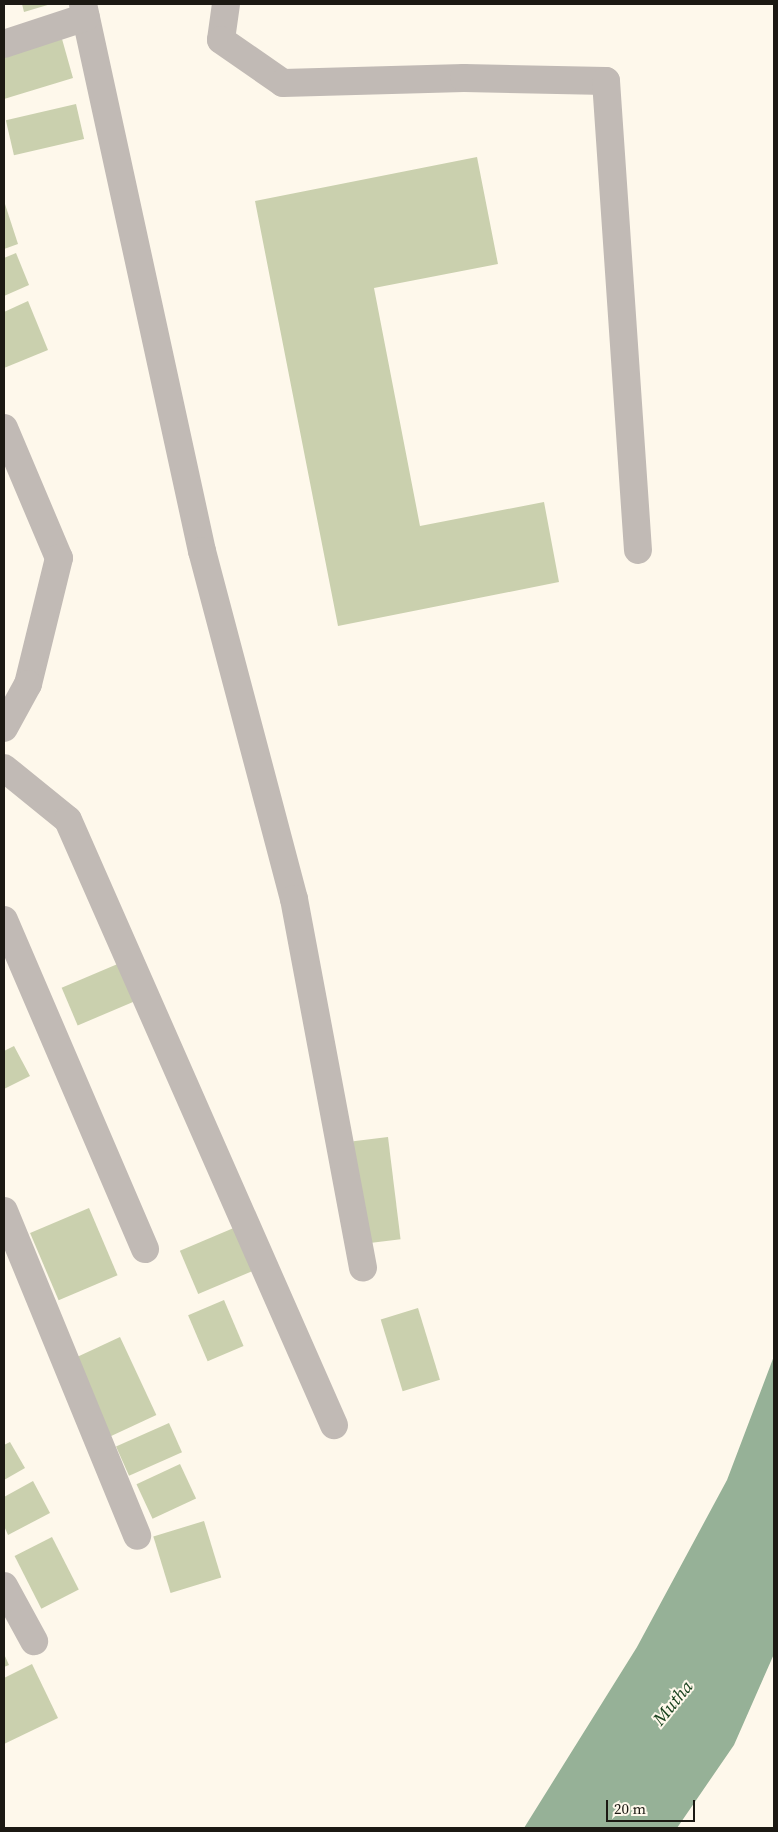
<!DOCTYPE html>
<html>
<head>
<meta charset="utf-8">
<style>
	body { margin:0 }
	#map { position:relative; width:778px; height:1832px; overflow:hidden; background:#fef8eb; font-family:"Source Serif 4",serif }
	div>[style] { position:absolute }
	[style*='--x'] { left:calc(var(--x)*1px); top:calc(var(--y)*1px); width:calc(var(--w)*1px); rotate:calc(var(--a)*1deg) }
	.water>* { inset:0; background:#96b197 }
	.building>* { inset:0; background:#cad0ae; transform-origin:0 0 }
	.street>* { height:28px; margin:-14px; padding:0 14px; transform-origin:14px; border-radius:14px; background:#c1bab5 }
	span { translate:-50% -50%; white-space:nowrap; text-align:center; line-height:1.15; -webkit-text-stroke:4px #fef8eb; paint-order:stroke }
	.water-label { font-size:18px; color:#1a431f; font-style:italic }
	.frame { position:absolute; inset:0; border:5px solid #1c1913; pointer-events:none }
	.scale { position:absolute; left:606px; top:1800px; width:89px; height:22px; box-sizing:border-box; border:2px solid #1c1913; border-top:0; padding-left:6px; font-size:15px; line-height:18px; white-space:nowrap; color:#1c1913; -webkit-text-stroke:4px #fef8eb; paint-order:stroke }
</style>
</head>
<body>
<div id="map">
	<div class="water">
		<i style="clip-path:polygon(774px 1356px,774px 1654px,734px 1745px,677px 1828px,524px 1828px,637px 1647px,727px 1480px)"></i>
	</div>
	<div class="building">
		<i style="clip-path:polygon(22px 4px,51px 4px,24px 12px)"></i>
		<i style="clip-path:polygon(62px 39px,73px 78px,4px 99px,4px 56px)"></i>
		<i style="left:76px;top:104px;width:36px;height:72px;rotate:77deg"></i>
		<i style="clip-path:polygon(477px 157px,498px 264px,374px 288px,420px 526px,544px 502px,559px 582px,338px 626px,255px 201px)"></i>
		<i style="clip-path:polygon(4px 201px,18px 244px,4px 249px)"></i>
		<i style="clip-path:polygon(16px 253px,29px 285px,4px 296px,4px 258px)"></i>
		<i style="clip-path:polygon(28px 301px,48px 350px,4px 368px,4px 312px)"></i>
		<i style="left:127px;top:960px;width:41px;height:71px;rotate:67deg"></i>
		<i style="clip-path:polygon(14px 1046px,30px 1076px,4px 1089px,4px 1051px)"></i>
		<i style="left:388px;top:1137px;width:103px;height:35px;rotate:83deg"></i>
		<i style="left:89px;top:1208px;width:73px;height:64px;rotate:67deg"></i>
		<i style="left:236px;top:1227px;width:47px;height:61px;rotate:67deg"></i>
		<i style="left:224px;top:1300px;width:50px;height:39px;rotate:67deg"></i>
		<i style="left:418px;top:1308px;width:75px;height:39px;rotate:73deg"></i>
		<i style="left:120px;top:1337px;width:86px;height:51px;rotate:65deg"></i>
		<i style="left:169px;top:1423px;width:32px;height:58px;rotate:66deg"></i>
		<i style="clip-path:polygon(10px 1442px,25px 1468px,4px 1480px,4px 1445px)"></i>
		<i style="left:180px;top:1464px;width:38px;height:48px;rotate:65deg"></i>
		<i style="clip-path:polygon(33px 1481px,50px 1513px,8px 1535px,4px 1526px,4px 1497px)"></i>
		<i style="left:204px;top:1521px;width:59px;height:53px;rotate:73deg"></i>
		<i style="left:52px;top:1537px;width:59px;height:42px;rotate:63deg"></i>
		<i style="clip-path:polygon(4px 1654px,9px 1665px,4px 1667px)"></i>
		<i style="clip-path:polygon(32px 1664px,58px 1718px,4px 1744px,4px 1678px)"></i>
	</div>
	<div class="street">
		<i style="--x:83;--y:4;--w:560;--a:77.73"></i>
		<i style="--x:202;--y:551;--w:360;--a:75.2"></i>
		<i style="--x:294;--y:899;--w:375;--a:79.4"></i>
		<i style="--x:226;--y:4;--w:36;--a:98"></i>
		<i style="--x:221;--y:40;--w:75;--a:34.7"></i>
		<i style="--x:283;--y:83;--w:181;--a:-1.6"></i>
		<i style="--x:464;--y:78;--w:142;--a:1.2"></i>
		<i style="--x:606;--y:81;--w:470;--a:86.1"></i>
		<i style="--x:4;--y:44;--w:86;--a:-18.2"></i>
		<i style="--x:4;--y:428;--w:141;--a:67.1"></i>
		<i style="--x:59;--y:558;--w:130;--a:103.8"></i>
		<i style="--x:28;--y:684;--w:50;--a:118.6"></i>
		<i style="--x:4;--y:768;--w:82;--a:39.1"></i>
		<i style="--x:68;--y:820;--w:661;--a:66.27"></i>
		<i style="--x:4;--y:920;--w:358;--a:66.8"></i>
		<i style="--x:4;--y:1211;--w:351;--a:67.7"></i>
		<i style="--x:4;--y:1586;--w:63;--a:61.4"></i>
	</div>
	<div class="water-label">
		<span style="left:673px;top:1703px;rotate:-51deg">Mutha</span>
	</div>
	<div class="frame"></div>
	<div class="scale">20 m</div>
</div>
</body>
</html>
